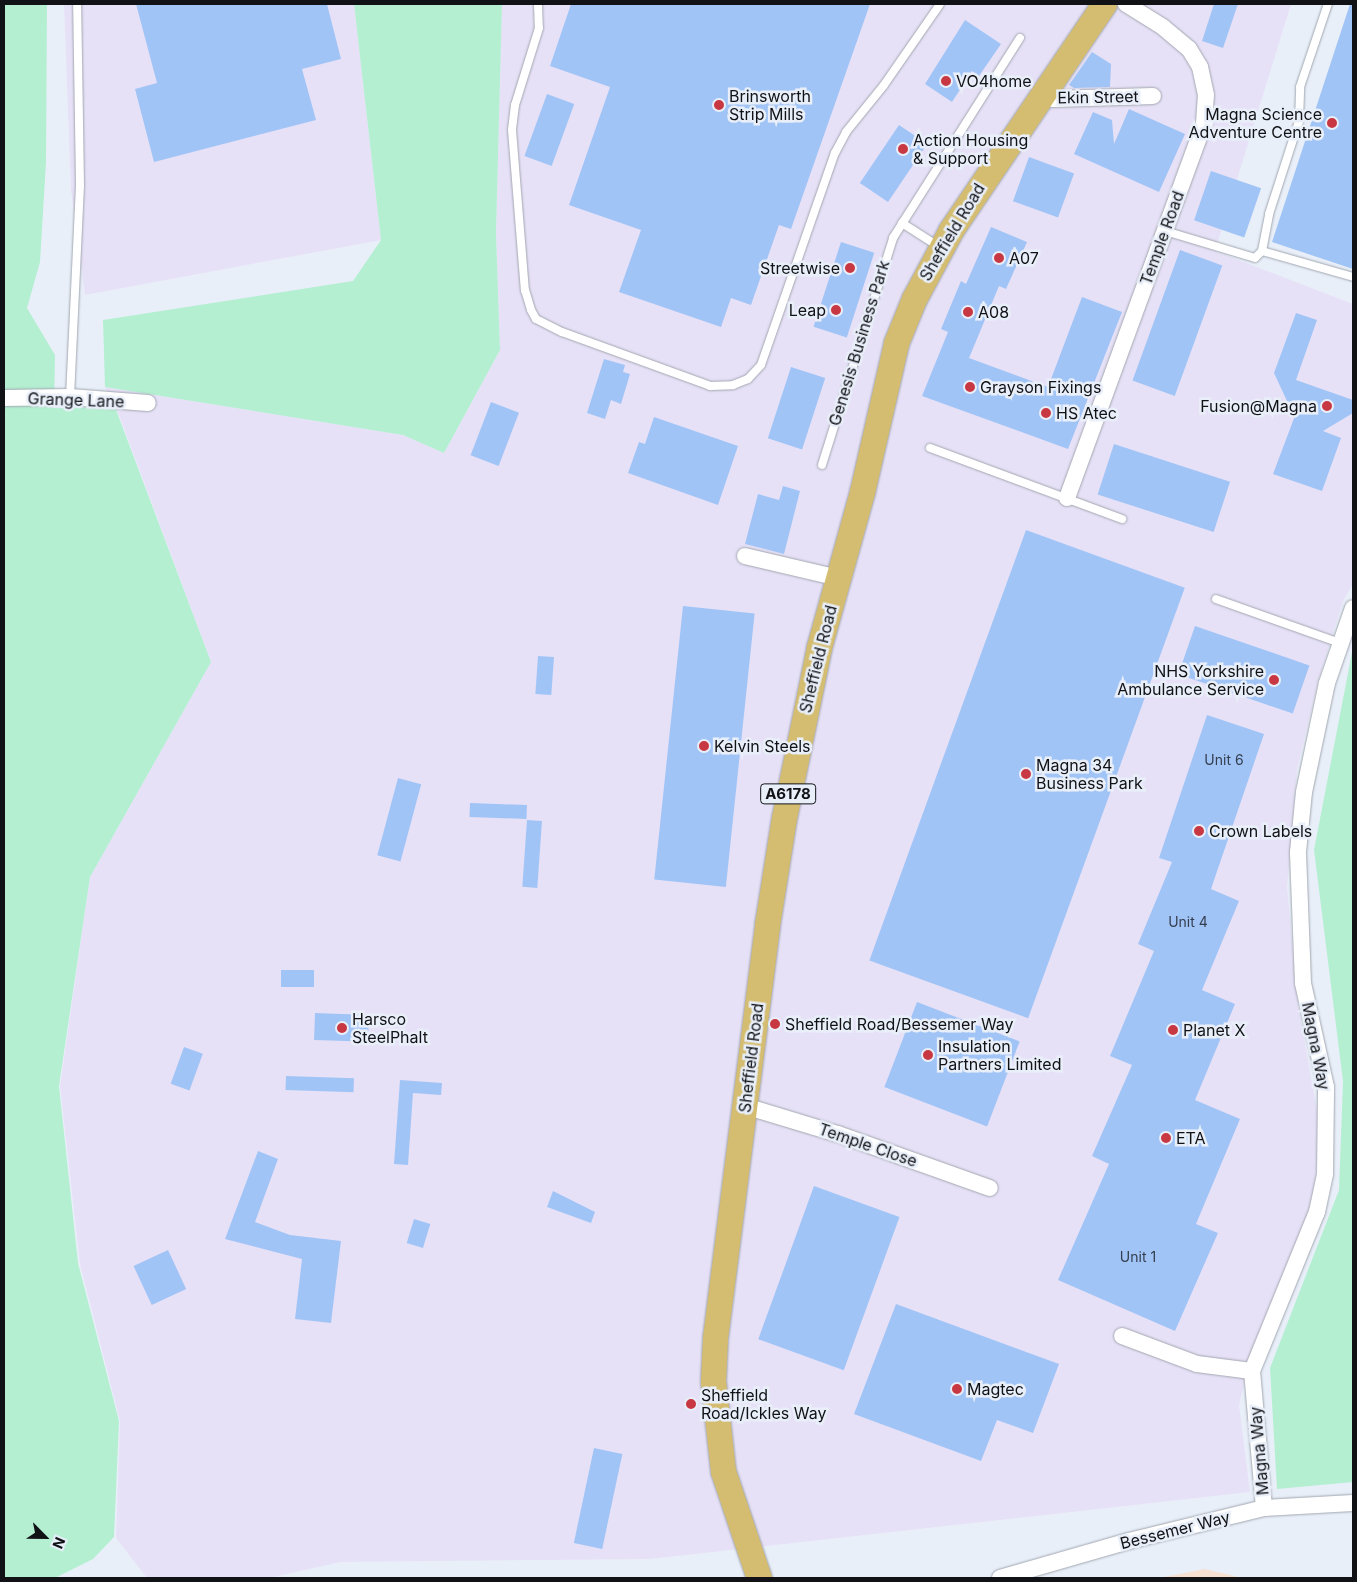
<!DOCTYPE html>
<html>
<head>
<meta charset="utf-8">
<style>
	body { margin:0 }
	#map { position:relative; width:1357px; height:1582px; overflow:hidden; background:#e9eff9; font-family:Inter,sans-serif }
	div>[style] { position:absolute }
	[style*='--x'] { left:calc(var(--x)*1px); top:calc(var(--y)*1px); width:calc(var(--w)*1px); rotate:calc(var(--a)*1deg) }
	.commercial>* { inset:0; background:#f5e0d2 }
	.industrial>* { inset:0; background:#e7e1f7 }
	.green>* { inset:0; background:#b4efd1 }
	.building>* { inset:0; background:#a1c4f6; transform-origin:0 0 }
	.roads { filter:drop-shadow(0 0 1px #a1a7b0) drop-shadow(0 0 1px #a1a7b0) }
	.service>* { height:8px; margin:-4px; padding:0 4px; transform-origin:4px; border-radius:4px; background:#fff }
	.minor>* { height:16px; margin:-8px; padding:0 8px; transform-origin:8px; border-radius:8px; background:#fff }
	.primary>* { height:25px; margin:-12.5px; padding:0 12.5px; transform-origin:12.5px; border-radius:12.5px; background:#d4bd71 }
	.dots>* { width:14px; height:14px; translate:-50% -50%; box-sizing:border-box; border:2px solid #e9eff9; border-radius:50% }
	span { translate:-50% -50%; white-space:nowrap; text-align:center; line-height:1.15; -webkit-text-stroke:5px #e9eff9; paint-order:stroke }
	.number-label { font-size:14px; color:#343e4e }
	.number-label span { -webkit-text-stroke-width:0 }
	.shield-label span { padding:1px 4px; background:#e9eff9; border:1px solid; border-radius:4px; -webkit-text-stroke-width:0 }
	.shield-label { font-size:15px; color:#101216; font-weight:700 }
	.poi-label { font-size:16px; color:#101216 }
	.left { translate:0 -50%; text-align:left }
	.right { translate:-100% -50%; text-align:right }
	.street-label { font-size:16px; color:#101216 }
	.frame { position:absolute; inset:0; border:5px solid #101216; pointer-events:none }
	.north { position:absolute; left:20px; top:1512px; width:50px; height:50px; -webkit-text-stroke:4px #e9eff9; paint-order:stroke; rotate:113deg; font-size:14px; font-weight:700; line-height:20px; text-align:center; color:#101216 }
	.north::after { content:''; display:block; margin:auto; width:18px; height:22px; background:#101216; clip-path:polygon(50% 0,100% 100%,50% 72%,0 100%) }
</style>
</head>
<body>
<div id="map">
	<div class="commercial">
		<i style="clip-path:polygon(1205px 1569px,1243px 1578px,1159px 1578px)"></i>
	</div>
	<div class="industrial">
		<i style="clip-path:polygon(64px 4px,354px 4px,381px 240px,85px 295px,71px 190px)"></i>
		<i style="clip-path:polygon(502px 4px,1291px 4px,1215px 251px,1353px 304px,1353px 584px,1343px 601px,1318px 682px,1297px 769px,1287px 887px,1298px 1005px,1320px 1127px,1313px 1202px,1249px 1363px,1239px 1405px,1250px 1492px,650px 1559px,340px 1562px,269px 1578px,147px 1578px,116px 1538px,120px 1421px,80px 1264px,60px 1086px,90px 877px,211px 662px,116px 407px,105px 387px,403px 435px,444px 453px,500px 350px,496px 233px)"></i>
	</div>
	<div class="green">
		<i style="clip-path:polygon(4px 4px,47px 4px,46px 162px,40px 262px,27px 308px,55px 355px,54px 408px,115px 407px,211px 662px,90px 877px,59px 1086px,78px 1263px,119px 1421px,114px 1537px,93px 1559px,55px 1578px,4px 1578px)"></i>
		<i style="clip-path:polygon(354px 4px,502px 4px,496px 233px,500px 350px,444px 453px,403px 435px,105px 387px,103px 320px,353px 281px,381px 240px)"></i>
		<i style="clip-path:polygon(1353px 647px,1353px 1482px,1277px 1489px,1270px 1368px,1339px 1190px,1343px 1081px,1314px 850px)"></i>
	</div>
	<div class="building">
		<i style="clip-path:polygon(136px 4px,327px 4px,341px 59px,302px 69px,316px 120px,154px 162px,135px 89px,157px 83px)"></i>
		<i style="clip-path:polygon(571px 4px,870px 4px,791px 229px,779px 225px,751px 305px,731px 298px,721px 327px,619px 292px,641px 230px,569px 205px,610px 87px,550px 66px)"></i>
		<i style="clip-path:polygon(1214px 4px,1238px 4px,1223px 48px,1202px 41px)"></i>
		<i style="clip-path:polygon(1350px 4px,1353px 4px,1353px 269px,1272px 242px)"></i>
		<i style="clip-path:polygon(965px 20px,1001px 44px,979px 76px,972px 71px,952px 102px,925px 84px)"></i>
		<i style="clip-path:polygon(1092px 52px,1111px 64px,1110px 87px,1074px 88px,1069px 85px)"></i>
		<i style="left:547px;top:94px;width:29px;height:66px;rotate:20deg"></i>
		<i style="clip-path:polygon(1129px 109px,1185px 134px,1159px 192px,1074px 154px,1093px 112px,1112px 120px,1114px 144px)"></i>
		<i style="left:899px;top:125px;width:34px;height:70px;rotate:34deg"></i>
		<i style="left:1029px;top:157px;width:48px;height:47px;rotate:20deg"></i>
		<i style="left:1211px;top:171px;width:53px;height:52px;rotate:19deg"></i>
		<i style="clip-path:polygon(991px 227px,1027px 242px,1006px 289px,999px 286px,969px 358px,1048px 387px,1082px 297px,1122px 312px,1068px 449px,922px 396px,948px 332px,941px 329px,961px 281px,966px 284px)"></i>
		<i style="left:841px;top:242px;width:35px;height:89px;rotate:18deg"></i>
		<i style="left:1180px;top:250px;width:45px;height:139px;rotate:20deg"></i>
		<i style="clip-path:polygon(1296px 313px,1317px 320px,1296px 380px,1353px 400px,1353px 413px,1323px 431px,1341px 438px,1322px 491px,1273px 474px,1299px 405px,1287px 401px,1274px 373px)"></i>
		<i style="clip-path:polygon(604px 359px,625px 365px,623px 372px,630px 374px,621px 404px,611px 400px,605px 419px,587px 413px)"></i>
		<i style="left:791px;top:367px;width:36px;height:75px;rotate:18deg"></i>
		<i style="left:491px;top:402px;width:30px;height:57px;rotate:21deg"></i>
		<i style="clip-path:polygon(654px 417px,738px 446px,718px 505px,628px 473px,639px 442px,645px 444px)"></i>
		<i style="left:1114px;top:444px;width:122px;height:53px;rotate:18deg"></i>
		<i style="clip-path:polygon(783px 486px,800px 491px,784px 554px,745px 544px,758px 494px,779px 500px)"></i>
		<i style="left:1026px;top:530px;width:169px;height:458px;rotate:20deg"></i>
		<i style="left:683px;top:606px;width:72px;height:275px;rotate:6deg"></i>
		<i style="left:1195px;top:626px;width:121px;height:51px;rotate:19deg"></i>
		<i style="left:538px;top:656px;width:16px;height:38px;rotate:4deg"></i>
		<i style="clip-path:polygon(1207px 715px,1264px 734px,1211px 889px,1239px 901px,1202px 990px,1235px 1004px,1195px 1100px,1240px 1119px,1196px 1224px,1218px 1233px,1175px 1331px,1058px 1280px,1109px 1164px,1092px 1156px,1132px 1065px,1110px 1056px,1154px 951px,1138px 944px,1172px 862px,1159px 858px)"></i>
		<i style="left:398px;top:778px;width:24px;height:80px;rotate:15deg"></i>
		<i style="left:470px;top:803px;width:57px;height:14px;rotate:2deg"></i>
		<i style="left:527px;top:820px;width:15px;height:67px;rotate:4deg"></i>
		<i style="left:281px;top:970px;width:33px;height:17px"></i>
		<i style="left:917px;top:1002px;width:110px;height:91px;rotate:21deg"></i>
		<i style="left:315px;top:1013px;width:54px;height:27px;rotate:2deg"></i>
		<i style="left:184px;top:1047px;width:20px;height:39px;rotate:20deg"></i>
		<i style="left:286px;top:1076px;width:68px;height:14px;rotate:2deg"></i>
		<i style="clip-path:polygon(400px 1080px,442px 1083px,441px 1095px,413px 1093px,408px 1165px,394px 1164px)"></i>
		<i style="clip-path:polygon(258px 1151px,278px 1159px,255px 1222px,290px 1235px,341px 1241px,331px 1323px,295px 1319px,302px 1259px,225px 1239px)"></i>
		<i style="left:814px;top:1186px;width:91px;height:163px;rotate:20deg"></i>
		<i style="clip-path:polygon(553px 1191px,595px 1212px,591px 1223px,547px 1207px)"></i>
		<i style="left:414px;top:1219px;width:17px;height:25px;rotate:17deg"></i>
		<i style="left:168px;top:1250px;width:43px;height:38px;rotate:65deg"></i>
		<i style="clip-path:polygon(896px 1304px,1059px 1364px,1033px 1433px,997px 1420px,981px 1461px,854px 1414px)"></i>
		<i style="left:594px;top:1448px;width:29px;height:97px;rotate:12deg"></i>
	</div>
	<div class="roads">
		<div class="service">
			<i style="--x:538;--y:4;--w:24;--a:88"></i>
			<i style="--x:539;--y:28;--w:81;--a:107.3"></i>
			<i style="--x:515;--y:105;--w:25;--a:97"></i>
			<i style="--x:512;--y:130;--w:161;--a:85.4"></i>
			<i style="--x:525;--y:290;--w:21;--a:73"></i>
			<i style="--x:531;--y:310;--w:10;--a:61"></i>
			<i style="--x:536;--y:319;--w:29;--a:27"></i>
			<i style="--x:562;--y:332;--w:158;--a:20"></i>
			<i style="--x:710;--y:386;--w:23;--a:-2"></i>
			<i style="--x:733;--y:385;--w:16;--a:-22"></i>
			<i style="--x:748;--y:379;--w:19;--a:-47"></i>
			<i style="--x:761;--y:365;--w:225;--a:-70.8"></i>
			<i style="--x:835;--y:153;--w:24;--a:-62"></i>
			<i style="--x:846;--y:132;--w:60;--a:-51"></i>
			<i style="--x:884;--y:85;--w:98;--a:-55.3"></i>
			<i style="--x:902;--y:223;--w:43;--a:32.6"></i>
			<i style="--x:1165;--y:231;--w:94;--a:16.7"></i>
			<i style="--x:1255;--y:258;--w:10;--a:-45"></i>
			<i style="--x:1262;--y:251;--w:38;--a:-79"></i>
			<i style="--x:1269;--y:214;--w:98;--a:-72.1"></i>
			<i style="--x:1299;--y:121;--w:34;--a:-88"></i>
			<i style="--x:1300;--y:87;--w:88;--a:-71.4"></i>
			<i style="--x:1262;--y:251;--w:95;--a:15.9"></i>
			<i style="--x:70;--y:397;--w:211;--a:-87.3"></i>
			<i style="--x:80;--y:186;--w:182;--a:-90.9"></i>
			<i style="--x:930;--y:448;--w:205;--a:20.3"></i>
			<i style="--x:822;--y:465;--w:238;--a:-72.6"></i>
			<i style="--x:893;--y:238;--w:237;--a:-57.6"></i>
			<i style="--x:1216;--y:599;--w:132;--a:19.5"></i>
		</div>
		<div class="minor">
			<i style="--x:1044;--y:94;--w:10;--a:29"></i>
			<i style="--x:1053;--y:99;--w:100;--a:-1.7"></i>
			<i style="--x:4;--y:398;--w:66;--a:-0.9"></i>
			<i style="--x:70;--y:397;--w:78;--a:4.4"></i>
			<i style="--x:1067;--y:498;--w:399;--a:-69.9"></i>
			<i style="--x:1204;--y:123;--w:28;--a:-86"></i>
			<i style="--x:1206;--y:95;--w:29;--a:-102"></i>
			<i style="--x:1200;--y:67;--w:21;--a:-121"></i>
			<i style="--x:1189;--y:49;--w:34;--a:-140"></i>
			<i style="--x:1163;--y:27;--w:44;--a:-148.1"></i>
			<i style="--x:745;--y:556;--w:97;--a:13.2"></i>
			<i style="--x:745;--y:1106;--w:97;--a:16.8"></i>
			<i style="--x:838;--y:1134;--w:161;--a:19.6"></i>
			<i style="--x:1122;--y:1336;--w:80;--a:20.5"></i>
			<i style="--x:1197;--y:1364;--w:55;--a:7.3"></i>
			<i style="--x:1264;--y:1508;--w:138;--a:-95"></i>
			<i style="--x:1252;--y:1371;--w:172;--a:-67.8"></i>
			<i style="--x:1317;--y:1212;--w:39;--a:-78"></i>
			<i style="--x:1325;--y:1174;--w:87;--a:-89.3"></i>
			<i style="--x:1326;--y:1087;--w:107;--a:-102.5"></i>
			<i style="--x:1303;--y:983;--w:131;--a:-92.2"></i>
			<i style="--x:1298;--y:852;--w:60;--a:-84.3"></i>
			<i style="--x:1304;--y:792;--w:111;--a:-78.1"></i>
			<i style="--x:1327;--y:683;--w:79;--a:-70.9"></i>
			<i style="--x:1000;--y:1578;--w:134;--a:-16"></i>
			<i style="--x:1129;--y:1541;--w:139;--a:-13.7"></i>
			<i style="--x:1264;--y:1508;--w:89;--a:-3.2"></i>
		</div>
		<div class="primary">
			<i style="--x:759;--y:1578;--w:113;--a:-108.6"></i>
			<i style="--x:723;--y:1471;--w:91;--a:-96.3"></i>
			<i style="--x:713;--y:1381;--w:43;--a:-87.3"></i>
			<i style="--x:715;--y:1338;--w:416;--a:-82.8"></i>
			<i style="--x:767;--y:925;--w:108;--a:-81"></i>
			<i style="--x:784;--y:818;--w:175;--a:-78.4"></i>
			<i style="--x:819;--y:647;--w:161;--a:-74.5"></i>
			<i style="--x:862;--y:492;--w:153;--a:-77.1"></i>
			<i style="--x:896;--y:343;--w:48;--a:-67.8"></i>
			<i style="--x:914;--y:299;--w:78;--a:-61.8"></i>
			<i style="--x:951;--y:230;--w:273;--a:-55.9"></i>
		</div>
	</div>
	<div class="dots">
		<i style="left:946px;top:81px;background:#c83843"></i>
		<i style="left:719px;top:105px;background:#c83843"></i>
		<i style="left:1332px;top:123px;background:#c83843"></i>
		<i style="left:903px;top:149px;background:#c83843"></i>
		<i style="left:999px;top:258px;background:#c83843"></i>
		<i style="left:850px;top:268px;background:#c83843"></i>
		<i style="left:836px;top:310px;background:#c83843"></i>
		<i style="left:968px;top:312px;background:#c83843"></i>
		<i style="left:970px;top:387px;background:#c83843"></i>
		<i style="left:1327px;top:406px;background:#c83843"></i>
		<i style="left:1046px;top:413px;background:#c83843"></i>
		<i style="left:1274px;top:680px;background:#c83843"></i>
		<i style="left:704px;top:746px;background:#c83843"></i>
		<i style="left:1026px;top:774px;background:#c83843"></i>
		<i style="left:1199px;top:831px;background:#c83843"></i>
		<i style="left:775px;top:1024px;background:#c83843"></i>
		<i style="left:342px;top:1028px;background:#c83843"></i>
		<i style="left:1173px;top:1030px;background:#c83843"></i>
		<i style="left:928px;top:1055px;background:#c83843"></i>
		<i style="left:1166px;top:1138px;background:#c83843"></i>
		<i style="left:957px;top:1389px;background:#c83843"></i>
		<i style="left:691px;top:1404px;background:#c83843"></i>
	</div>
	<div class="number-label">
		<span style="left:1224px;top:760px">Unit 6</span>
		<span style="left:1188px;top:922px">Unit 4</span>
		<span style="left:1138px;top:1257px">Unit 1</span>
	</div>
	<div class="shield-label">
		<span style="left:788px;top:794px">A6178</span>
	</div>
	<div class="poi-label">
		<span class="left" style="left:956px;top:81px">VO4home</span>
		<span class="left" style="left:729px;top:105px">Brinsworth<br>Strip Mills</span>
		<span class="right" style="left:1322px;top:123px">Magna Science<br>Adventure Centre</span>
		<span class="left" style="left:913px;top:149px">Action Housing<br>&amp; Support</span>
		<span class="left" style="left:1009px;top:258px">A07</span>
		<span class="right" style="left:840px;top:268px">Streetwise</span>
		<span class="right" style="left:826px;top:310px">Leap</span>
		<span class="left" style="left:978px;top:312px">A08</span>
		<span class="left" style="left:980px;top:387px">Grayson Fixings</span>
		<span class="right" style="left:1317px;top:406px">Fusion@Magna</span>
		<span class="left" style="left:1056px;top:413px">HS Atec</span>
		<span class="right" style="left:1264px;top:680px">NHS Yorkshire<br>Ambulance Service</span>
		<span class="left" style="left:714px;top:746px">Kelvin Steels</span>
		<span class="left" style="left:1036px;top:774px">Magna 34<br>Business Park</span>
		<span class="left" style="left:1209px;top:831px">Crown Labels</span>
		<span class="left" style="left:352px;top:1028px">Harsco<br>SteelPhalt</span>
		<span class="left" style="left:785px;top:1024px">Sheffield Road/Bessemer Way</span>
		<span class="left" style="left:1183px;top:1030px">Planet X</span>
		<span class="left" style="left:938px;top:1055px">Insulation<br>Partners Limited</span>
		<span class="left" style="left:1176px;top:1138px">ETA</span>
		<span class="left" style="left:967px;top:1389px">Magtec</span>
		<span class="left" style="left:701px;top:1404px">Sheffield<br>Road/Ickles Way</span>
	</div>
	<div class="street-label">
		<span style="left:1098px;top:97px;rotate:-1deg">Ekin Street</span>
		<span style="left:952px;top:232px;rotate:-59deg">Sheffield Road</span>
		<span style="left:1162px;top:238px;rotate:-70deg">Temple Road</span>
		<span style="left:859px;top:343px;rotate:-73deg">Genesis Business Park</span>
		<span style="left:76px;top:400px;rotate:2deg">Grange Lane</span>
		<span style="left:818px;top:659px;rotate:-76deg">Sheffield Road</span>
		<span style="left:1316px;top:1046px;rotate:79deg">Magna Way</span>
		<span style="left:751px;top:1058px;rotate:-83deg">Sheffield Road</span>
		<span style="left:868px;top:1145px;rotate:19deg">Temple Close</span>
		<span style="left:1259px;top:1451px;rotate:-95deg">Magna Way</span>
		<span style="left:1175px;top:1530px;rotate:-14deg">Bessemer Way</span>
	</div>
	<div class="frame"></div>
	<div class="north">N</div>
</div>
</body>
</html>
